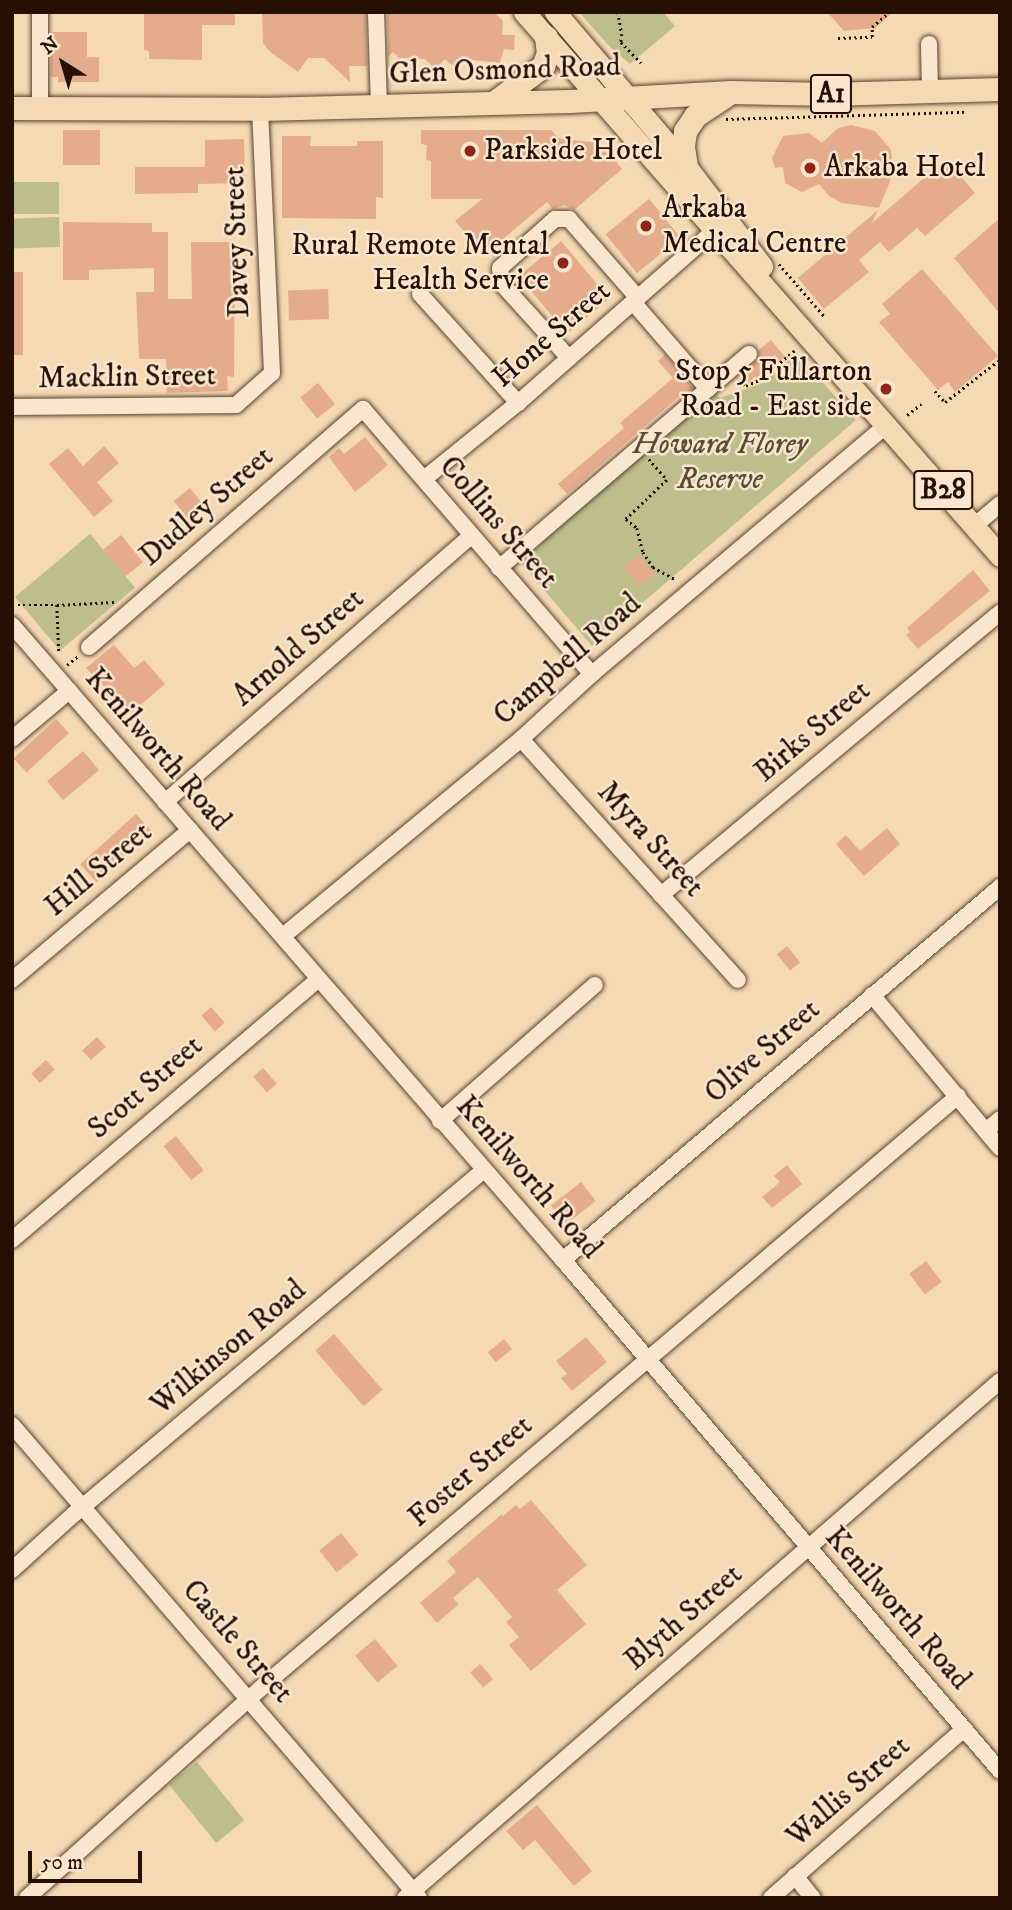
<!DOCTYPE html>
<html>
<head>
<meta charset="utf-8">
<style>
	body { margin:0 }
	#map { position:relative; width:1012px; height:1910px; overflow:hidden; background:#f4d9b2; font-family:"IM FELL DW Pica",serif }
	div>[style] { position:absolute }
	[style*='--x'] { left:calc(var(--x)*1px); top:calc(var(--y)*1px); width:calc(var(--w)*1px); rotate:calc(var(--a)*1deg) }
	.green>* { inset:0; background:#bcbf8b; transform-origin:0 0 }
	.building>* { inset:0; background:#e5ac8c; transform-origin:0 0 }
	.path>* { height:2.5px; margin-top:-1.25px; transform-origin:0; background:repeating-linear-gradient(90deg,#261004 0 2px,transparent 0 5.5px) }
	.roads { filter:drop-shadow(0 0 2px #5a4230) drop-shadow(0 0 2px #5a4230) }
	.minor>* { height:16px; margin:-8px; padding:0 8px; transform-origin:8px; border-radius:8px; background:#f8e6cd }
	.major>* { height:21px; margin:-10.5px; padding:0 10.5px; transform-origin:10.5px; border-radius:10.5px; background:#f4d9b2 }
	.highway>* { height:23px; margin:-11.5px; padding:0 11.5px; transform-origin:11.5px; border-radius:11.5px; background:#f4d9b2 }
	.dots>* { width:19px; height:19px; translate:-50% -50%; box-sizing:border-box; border:4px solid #f8e6cd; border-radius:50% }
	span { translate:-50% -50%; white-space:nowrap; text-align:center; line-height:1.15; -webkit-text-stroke:5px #f8e6cd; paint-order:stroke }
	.shield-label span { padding:2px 5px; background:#f8e6cd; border:2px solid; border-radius:5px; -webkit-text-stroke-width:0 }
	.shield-label { font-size:28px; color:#261004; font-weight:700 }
	.street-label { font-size:30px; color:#261004 }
	.poi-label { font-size:30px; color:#261004 }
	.left { translate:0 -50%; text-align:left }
	.right { translate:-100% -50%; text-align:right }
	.park-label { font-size:30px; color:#5a4d33; font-style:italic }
	.frame { position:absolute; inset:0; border:14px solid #261004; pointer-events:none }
	.north { position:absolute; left:28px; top:28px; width:70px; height:70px; -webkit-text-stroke:5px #f8e6cd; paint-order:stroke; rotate:323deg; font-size:19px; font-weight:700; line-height:28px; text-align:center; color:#261004 }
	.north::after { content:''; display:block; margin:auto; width:24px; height:32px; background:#261004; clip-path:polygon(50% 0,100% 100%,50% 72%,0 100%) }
	.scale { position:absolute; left:28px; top:1851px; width:114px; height:32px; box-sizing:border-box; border:4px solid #261004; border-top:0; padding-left:9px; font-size:21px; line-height:24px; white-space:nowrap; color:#261004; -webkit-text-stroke:5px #f8e6cd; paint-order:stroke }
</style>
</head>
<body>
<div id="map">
	<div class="green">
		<i style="clip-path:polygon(579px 12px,663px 12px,675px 26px,630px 64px,610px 47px)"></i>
		<i style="left:59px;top:182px;width:32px;height:47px;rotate:90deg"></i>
		<i style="left:59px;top:217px;width:30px;height:47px;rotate:88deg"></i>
		<i style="clip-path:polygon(797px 353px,856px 420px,592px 646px,520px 562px,715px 392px,720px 398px,763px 383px)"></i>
		<i style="left:90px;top:534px;width:70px;height:98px;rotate:50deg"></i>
		<i style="left:197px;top:1762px;width:75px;height:36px;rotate:51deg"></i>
	</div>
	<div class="building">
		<i style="clip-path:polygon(144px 12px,235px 12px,235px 25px,202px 25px,202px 60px,149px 59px,149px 51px,144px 50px)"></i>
		<i style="clip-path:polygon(262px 12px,366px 12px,367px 66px,349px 66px,350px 82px,324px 58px,308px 58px,298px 72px,269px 51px,263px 43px)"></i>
		<i style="clip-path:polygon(387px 12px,496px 14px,503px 21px,502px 35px,515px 35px,514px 50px,504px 49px,500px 63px,464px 59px,455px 68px,445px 59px,435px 69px,425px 59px,399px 58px,393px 52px,388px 57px)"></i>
		<i style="clip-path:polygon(827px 12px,893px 12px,875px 28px,844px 31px)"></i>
		<i style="clip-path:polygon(51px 32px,87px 32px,87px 57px,99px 57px,99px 82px,58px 82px,58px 77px,51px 77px)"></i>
		<i style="clip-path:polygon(851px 125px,875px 131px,891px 150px,893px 174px,879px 208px,842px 203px,829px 196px,819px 184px,802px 192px,785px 183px,783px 167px,775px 168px,772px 158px,783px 136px,809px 133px,822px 143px,838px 128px)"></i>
		<i style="left:63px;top:130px;width:37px;height:35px"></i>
		<i style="clip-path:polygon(421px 130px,551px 130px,560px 139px,601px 143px,622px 169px,574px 210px,564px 205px,553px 209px,547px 202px,484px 255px,455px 221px,482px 199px,431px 199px,431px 161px,426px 160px,427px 145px,421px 144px)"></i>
		<i style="clip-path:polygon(282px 136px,311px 136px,310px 146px,357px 146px,357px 141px,383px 141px,383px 198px,376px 197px,376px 219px,282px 218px)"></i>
		<i style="clip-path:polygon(244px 139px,245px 183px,198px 184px,198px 193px,135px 194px,135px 167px,205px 167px,205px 140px)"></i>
		<i style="clip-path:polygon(946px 159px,975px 193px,925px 236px,917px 228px,889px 252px,880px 242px,859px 260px,869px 272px,824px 309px,798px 278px,878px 210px,872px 223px)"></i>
		<i style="left:649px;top:199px;width:50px;height:56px;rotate:51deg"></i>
		<i style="clip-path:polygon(1000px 218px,1000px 314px,954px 258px)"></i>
		<i style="clip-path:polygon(63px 222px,152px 223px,152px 232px,168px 232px,168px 299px,192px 299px,191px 242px,235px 242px,234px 377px,227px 376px,228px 391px,167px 393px,166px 359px,139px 359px,136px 292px,154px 292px,154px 268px,89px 270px,89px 280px,63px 280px)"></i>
		<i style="left:561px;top:241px;width:75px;height:55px;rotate:50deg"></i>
		<i style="clip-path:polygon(922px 269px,998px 356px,955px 392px,948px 382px,938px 390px,879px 322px,890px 314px,882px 304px)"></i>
		<i style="left:12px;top:272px;width:11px;height:83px"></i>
		<i style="left:328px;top:289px;width:30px;height:40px;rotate:88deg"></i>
		<i style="clip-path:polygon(771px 340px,785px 357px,758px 379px,755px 376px,749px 382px,742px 374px,756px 361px,759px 350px)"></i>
		<i style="clip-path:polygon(665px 355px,693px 388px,685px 395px,683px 393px,567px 494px,558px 484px,624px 428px,620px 423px,673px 378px,658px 361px)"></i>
		<i style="left:318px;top:383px;width:27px;height:23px;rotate:51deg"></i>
		<i style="clip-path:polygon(365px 437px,388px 465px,355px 492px,329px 457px,339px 448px,344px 454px)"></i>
		<i style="clip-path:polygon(104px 446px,119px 463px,97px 482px,113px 501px,94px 517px,49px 464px,68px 448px,83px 466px)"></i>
		<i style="left:190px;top:488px;width:22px;height:21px;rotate:51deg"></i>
		<i style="left:121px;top:535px;width:35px;height:23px;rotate:51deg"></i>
		<i style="left:639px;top:555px;width:25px;height:19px;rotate:53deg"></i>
		<i style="clip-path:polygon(973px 570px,990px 591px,918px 649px,906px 635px,910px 632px,907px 628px)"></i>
		<i style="clip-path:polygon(114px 645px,134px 668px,144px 660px,165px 684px,130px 714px,86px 668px)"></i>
		<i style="left:56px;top:719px;width:19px;height:58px;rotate:47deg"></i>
		<i style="left:83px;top:751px;width:25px;height:47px;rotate:50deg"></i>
		<i style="left:136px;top:814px;width:24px;height:75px;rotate:48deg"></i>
		<i style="clip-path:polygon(887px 828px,900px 844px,864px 876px,836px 844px,846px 835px,860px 851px)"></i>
		<i style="left:787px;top:946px;width:21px;height:13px;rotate:51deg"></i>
		<i style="left:211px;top:1007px;width:21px;height:13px;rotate:49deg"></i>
		<i style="left:97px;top:1037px;width:13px;height:20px;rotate:48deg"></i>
		<i style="left:46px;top:1060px;width:13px;height:20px;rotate:48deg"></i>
		<i style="left:263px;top:1068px;width:21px;height:13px;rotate:49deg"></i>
		<i style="left:176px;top:1136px;width:44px;height:16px;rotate:51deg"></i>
		<i style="clip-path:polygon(787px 1165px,802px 1184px,772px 1208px,762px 1197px,780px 1182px,774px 1176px)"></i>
		<i style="left:581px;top:1182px;width:24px;height:38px;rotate:52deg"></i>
		<i style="left:926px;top:1261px;width:26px;height:21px;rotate:53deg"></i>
		<i style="left:334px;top:1334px;width:74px;height:25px;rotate:49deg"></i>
		<i style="clip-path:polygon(586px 1337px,607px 1362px,572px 1391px,561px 1378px,567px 1374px,556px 1361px)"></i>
		<i style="left:504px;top:1339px;width:13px;height:21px;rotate:51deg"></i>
		<i style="clip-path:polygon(531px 1500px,587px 1565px,557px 1590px,586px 1624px,531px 1671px,509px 1645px,519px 1637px,506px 1622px,512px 1617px,478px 1577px,453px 1598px,459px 1604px,437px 1623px,420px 1603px,456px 1572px,447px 1561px,502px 1514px,503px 1516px,516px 1505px,520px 1509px)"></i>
		<i style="left:341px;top:1533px;width:28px;height:28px;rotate:51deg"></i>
		<i style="left:375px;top:1639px;width:35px;height:26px;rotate:50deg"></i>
		<i style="left:480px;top:1664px;width:20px;height:13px;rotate:49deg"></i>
		<i style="clip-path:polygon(537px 1805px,592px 1871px,574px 1886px,535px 1840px,523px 1850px,506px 1831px)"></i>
	</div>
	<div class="path">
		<i style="--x:618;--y:12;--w:22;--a:80"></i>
		<i style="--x:622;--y:34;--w:8;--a:97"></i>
		<i style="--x:621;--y:42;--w:29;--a:46"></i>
		<i style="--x:838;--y:38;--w:34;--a:-2"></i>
		<i style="--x:872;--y:37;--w:10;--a:-90"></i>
		<i style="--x:872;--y:27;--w:23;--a:-41"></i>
		<i style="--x:726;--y:119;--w:241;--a:-1.7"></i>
		<i style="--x:779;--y:264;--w:70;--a:49"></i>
		<i style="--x:740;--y:380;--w:8;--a:45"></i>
		<i style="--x:746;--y:386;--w:14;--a:-25"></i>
		<i style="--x:759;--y:380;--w:47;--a:-39.8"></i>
		<i style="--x:935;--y:391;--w:15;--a:48"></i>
		<i style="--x:945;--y:402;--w:67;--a:-37.7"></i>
		<i style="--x:907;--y:415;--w:18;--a:-38"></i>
		<i style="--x:649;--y:459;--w:28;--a:49"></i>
		<i style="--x:667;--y:480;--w:57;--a:136.4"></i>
		<i style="--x:626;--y:519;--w:14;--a:39"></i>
		<i style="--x:637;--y:528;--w:25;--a:76"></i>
		<i style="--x:643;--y:552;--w:18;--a:56"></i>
		<i style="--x:653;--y:567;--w:25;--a:29"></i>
		<i style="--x:18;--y:605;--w:39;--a:0"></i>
		<i style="--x:57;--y:605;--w:48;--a:87.6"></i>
		<i style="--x:57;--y:605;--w:57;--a:-3"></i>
		<i style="--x:67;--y:665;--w:14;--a:-39"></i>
	</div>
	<div class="roads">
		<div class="minor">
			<i style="--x:40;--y:12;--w:96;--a:90"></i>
			<i style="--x:376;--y:12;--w:95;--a:88.2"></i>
			<i style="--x:929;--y:44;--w:48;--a:88.8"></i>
			<i style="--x:420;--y:294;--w:147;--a:48"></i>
			<i style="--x:569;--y:358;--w:100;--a:-132.2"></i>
			<i style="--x:502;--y:284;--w:16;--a:-97"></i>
			<i style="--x:500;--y:268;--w:74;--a:-41.7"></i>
			<i style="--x:555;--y:219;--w:14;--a:0"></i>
			<i style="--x:569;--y:219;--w:105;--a:48.9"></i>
			<i style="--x:708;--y:389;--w:54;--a:-40.5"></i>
			<i style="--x:12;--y:407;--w:224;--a:-0.5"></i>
			<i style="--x:236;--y:405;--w:48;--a:-41.6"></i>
			<i style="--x:272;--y:373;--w:264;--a:-92.6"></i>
			<i style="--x:424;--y:479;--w:121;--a:-39"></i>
			<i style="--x:518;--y:403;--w:261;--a:-41.3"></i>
			<i style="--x:974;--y:526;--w:34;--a:-40"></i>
			<i style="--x:499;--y:568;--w:275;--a:-40.6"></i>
			<i style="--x:708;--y:389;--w:115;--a:-130.8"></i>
			<i style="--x:12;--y:625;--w:841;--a:49.05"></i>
			<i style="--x:563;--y:1260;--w:672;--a:49.46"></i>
			<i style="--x:89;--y:647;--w:363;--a:-41"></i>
			<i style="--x:363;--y:409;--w:350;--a:49.2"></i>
			<i style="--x:12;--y:739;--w:75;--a:-40.1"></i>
			<i style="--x:521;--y:739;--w:324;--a:48"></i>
			<i style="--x:165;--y:802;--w:405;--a:-41"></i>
			<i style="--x:661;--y:895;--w:441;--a:-39.8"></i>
			<i style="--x:283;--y:936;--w:309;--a:-39.6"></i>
			<i style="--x:521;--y:739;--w:96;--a:-42.5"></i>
			<i style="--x:592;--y:674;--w:386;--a:-40.2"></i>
			<i style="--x:12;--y:980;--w:233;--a:-40.1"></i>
			<i style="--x:872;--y:995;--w:199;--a:50.1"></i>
			<i style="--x:440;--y:1121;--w:206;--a:-41.3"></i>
			<i style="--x:986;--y:1131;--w:18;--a:-41"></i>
			<i style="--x:12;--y:1240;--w:402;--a:-40.4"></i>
			<i style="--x:563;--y:1260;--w:575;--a:-40.48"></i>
			<i style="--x:12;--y:1425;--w:624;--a:49.29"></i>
			<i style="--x:12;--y:1570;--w:84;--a:-42.1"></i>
			<i style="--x:74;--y:1514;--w:535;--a:-40"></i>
			<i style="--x:795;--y:1876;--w:28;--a:51"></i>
			<i style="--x:27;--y:1898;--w:316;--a:-41.9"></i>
			<i style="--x:262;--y:1687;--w:913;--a:-40.34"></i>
			<i style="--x:405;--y:1898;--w:788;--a:-40.99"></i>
			<i style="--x:771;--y:1898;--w:257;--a:-41.2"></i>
		</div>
		<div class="major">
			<i style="--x:524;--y:12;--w:723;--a:48.81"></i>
			<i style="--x:555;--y:12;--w:202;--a:49.6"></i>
			<i style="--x:686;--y:166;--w:126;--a:52.8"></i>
		</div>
		<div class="highway">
			<i style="--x:496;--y:101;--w:59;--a:-36.7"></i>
			<i style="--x:543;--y:66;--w:14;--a:-69"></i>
			<i style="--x:548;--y:53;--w:16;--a:-97"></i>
			<i style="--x:12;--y:108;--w:248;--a:0.2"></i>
			<i style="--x:260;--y:109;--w:310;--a:-1.5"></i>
			<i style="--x:570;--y:101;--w:161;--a:-3.2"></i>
			<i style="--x:731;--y:92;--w:98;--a:1.2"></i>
			<i style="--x:829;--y:94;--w:171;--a:-1.7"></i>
			<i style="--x:686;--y:166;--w:20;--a:-99"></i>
			<i style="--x:683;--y:146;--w:15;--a:-82"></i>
			<i style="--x:685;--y:131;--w:18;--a:-56"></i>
			<i style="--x:695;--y:116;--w:43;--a:-33.7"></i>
		</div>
	</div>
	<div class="dots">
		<i style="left:470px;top:151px;background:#8f2418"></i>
		<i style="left:810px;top:168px;background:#8f2418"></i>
		<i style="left:646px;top:226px;background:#8f2418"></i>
		<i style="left:563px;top:263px;background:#8f2418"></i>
		<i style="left:886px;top:389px;background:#8f2418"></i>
	</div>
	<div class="shield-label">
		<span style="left:831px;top:94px">A1</span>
		<span style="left:943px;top:490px">B28</span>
	</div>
	<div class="street-label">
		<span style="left:505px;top:71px;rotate:-2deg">Glen Osmond Road</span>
		<span style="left:238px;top:242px;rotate:-92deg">Davey Street</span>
		<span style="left:552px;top:335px;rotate:-41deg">Hone Street</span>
		<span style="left:127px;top:378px;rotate:-1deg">Macklin Street</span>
		<span style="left:207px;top:507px;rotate:-41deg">Dudley Street</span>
		<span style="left:498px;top:523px;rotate:49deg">Collins Street</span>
		<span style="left:299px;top:648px;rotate:-41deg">Arnold Street</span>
		<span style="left:568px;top:660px;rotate:-41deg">Campbell Road</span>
		<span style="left:813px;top:732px;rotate:-40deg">Birks Street</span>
		<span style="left:157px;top:750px;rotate:49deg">Kenilworth Road</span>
		<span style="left:650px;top:840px;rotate:48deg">Myra Street</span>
		<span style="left:99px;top:870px;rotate:-40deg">Hill Street</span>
		<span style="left:763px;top:1052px;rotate:-41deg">Olive Street</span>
		<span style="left:146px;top:1088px;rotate:-41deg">Scott Street</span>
		<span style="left:528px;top:1178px;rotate:49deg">Kenilworth Road</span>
		<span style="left:229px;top:1348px;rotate:-40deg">Wilkinson Road</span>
		<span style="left:471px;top:1472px;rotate:-41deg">Foster Street</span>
		<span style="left:897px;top:1609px;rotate:49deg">Kenilworth Road</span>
		<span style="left:684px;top:1618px;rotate:-41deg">Blyth Street</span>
		<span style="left:237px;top:1642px;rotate:49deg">Castle Street</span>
		<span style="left:849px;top:1792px;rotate:-41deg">Wallis Street</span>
	</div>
	<div class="poi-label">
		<span class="left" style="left:484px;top:151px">Parkside Hotel</span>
		<span class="left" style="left:824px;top:168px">Arkaba Hotel</span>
		<span class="left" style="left:662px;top:226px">Arkaba<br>Medical Centre</span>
		<span class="right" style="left:549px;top:263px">Rural Remote Mental<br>Health Service</span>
		<span class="right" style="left:872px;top:389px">Stop 5 Fullarton<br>Road - East side</span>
	</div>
	<div class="park-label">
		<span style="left:720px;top:462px">Howard Florey<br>Reserve</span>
	</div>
	<div class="frame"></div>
	<div class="north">N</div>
	<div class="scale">50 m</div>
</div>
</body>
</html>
